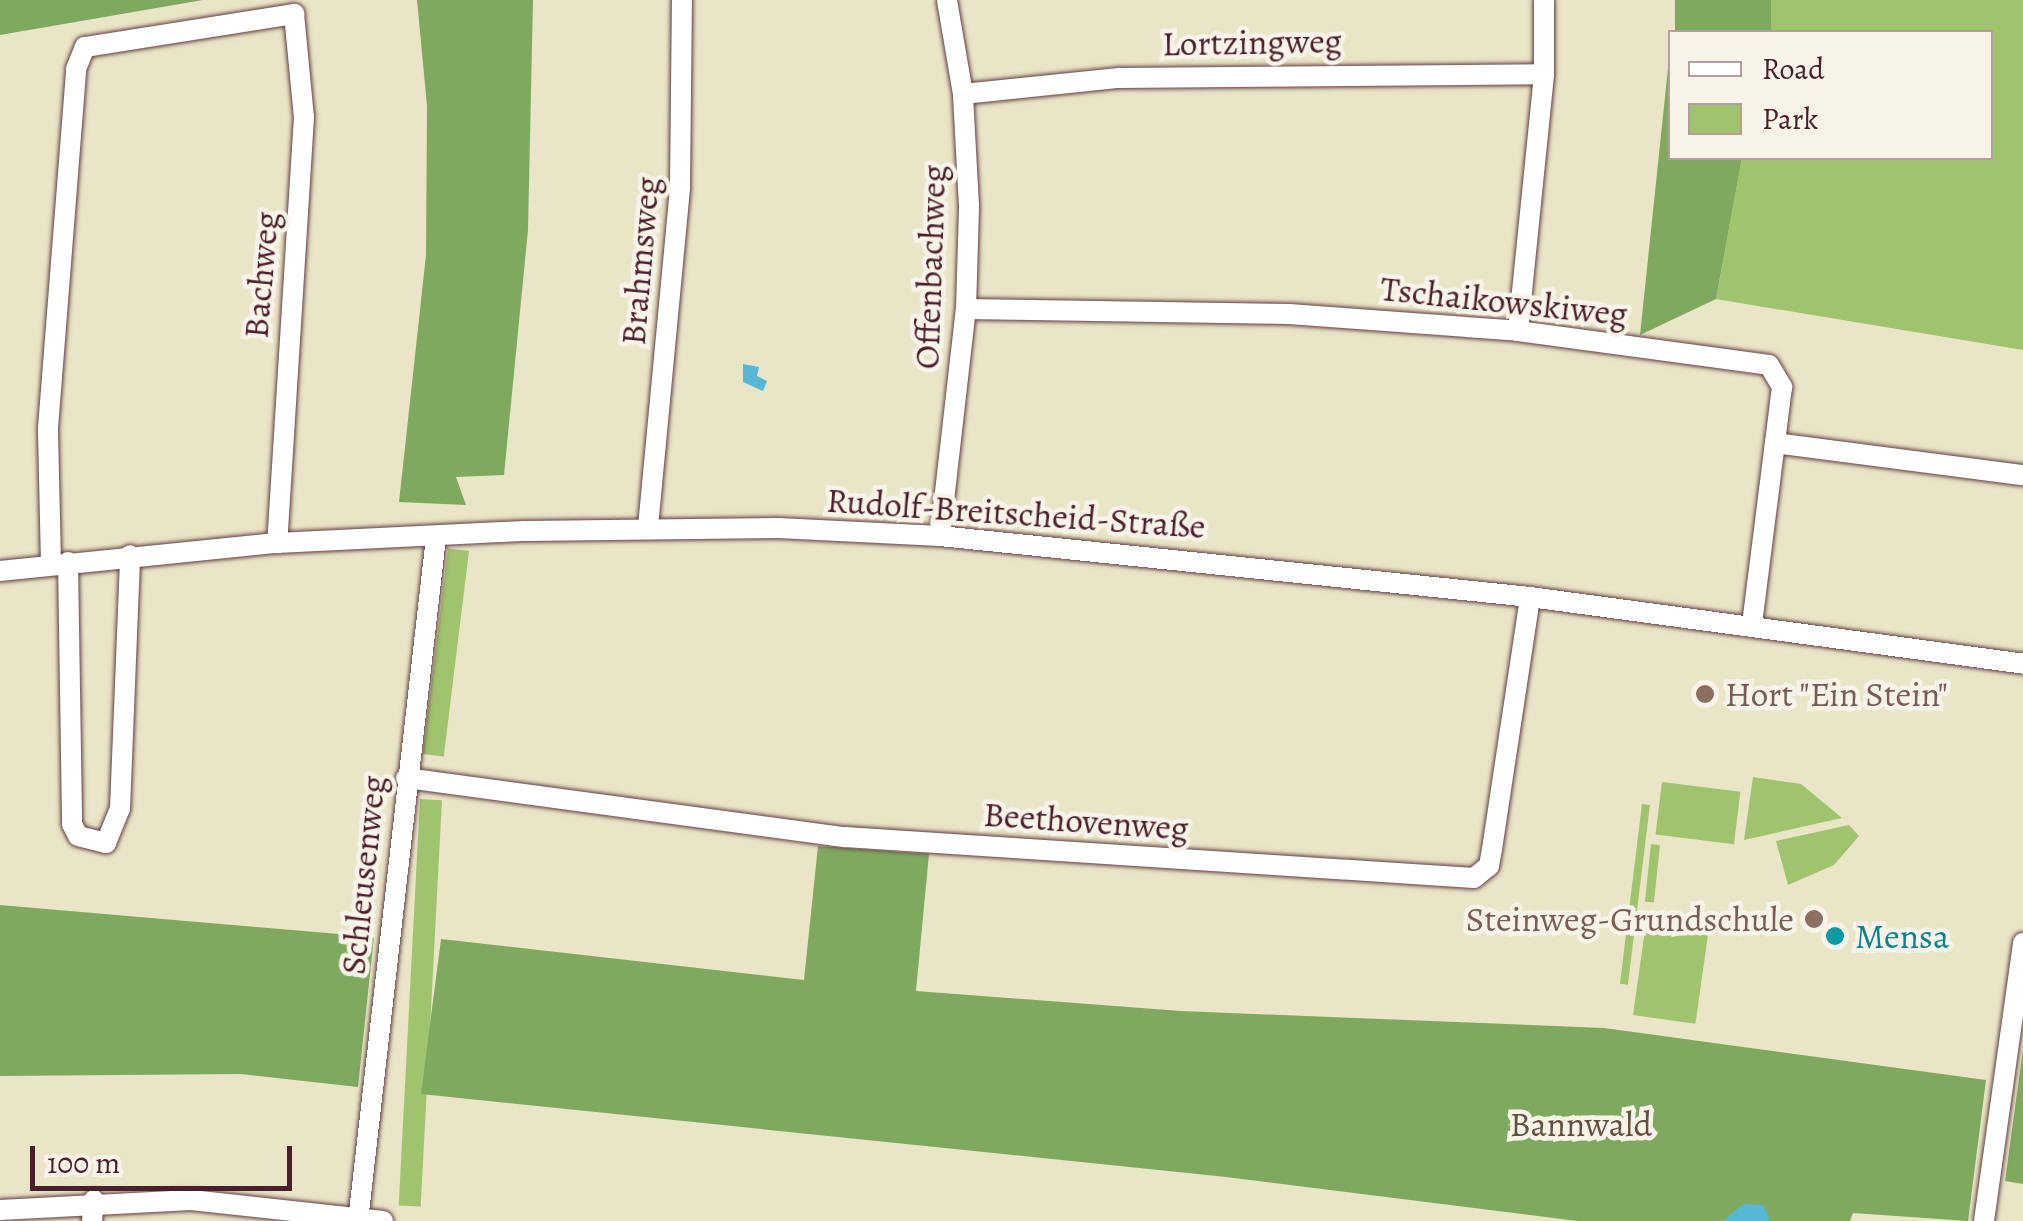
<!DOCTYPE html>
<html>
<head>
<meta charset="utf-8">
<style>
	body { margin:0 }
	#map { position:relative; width:2023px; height:1221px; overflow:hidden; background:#eae5c7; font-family:Alegreya,serif }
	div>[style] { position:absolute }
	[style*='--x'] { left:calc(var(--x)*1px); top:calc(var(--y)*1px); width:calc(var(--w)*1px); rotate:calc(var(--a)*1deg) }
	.green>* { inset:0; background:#a0c36d; transform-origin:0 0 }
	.forest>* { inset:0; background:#80a960; transform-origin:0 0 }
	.water>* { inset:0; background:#56b8d4 }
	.roads { filter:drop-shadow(0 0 2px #623d42) drop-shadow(0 0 2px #623d42) }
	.minor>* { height:20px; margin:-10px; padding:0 10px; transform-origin:10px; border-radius:10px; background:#fff }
	.dots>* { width:28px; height:28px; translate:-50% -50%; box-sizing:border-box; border:5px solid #f7f3e8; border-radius:50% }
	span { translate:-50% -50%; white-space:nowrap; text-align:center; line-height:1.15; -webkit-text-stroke:9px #f7f3e8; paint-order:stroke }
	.street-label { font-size:35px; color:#4a1f2b }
	.education-label { font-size:35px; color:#785e54 }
	.left { translate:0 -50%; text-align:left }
	.right { translate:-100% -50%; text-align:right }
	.culture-label { font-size:35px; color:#0d838f }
	.park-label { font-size:35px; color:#64503f }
	.legend { position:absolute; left:1668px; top:30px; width:325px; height:130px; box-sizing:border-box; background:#f7f3e8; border:2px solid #b29e9c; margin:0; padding:12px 18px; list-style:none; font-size:30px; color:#4a1f2b }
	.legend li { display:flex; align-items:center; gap:20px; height:50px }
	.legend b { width:50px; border:2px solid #b29e9c }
	.scale { position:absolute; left:30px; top:1146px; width:262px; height:45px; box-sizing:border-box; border:5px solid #4a1f2b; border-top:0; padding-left:12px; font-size:30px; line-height:35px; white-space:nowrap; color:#4a1f2b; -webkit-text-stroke:8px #f7f3e8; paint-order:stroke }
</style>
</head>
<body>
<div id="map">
	<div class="green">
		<i style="clip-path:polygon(1771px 0,2023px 0,2023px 350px,1716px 299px,1742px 158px,1990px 158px,1990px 32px,1765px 32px)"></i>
		<i style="left:469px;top:551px;width:207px;height:21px;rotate:97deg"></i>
		<i style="clip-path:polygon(1753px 777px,1801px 784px,1842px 818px,1744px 840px)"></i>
		<i style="left:1662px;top:782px;width:79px;height:53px;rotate:7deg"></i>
		<i style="left:420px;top:799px;width:22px;height:407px;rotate:3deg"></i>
		<i style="left:1642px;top:804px;width:8px;height:181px;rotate:7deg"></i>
		<i style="clip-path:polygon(1849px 825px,1859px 836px,1834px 865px,1788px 885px,1776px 841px)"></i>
		<i style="left:1651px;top:844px;width:9px;height:58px;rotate:6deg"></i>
		<i style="left:1646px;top:923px;width:63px;height:93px;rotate:8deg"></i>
	</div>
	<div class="forest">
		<i style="clip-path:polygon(0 0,203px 0,0 35px)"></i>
		<i style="clip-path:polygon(417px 0,533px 0,528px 230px,504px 475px,456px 477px,466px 505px,399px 502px,426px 255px,427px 106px)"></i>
		<i style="left:1675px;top:0;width:96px;height:32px"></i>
		<i style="clip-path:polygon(1670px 49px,1670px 158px,1742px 158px,1716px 299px,1640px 335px)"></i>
		<i style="clip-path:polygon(818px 846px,929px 854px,916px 991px,1181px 1011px,1604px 1028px,1986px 1080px,1968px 1221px,1853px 1213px,1850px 1221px,1577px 1221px,1226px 1177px,421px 1094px,441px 939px,804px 980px)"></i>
		<i style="clip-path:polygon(0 905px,374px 937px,358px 1087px,240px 1074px,0 1076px)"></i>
		<i style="clip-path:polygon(2023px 1049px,2023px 1184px,2005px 1181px)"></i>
	</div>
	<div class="water">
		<i style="clip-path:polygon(743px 364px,759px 367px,757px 376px,767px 381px,763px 391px,743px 382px)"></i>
		<i style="clip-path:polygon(1743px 1204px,1763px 1205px,1770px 1221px,1723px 1221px)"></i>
	</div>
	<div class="roads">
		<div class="minor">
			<i style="--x:963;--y:94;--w:157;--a:-5.9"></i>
			<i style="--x:1119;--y:78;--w:425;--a:-0.5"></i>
			<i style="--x:966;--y:309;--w:323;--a:0.9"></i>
			<i style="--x:1289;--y:314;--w:230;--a:4.2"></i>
			<i style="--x:1518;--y:331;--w:253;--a:7.7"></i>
			<i style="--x:1769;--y:365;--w:26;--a:59"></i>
			<i style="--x:1782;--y:387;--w:240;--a:97.2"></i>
			<i style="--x:1518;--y:331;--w:258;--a:-84.2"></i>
			<i style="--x:1544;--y:74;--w:74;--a:-90"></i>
			<i style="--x:1775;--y:443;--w:250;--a:7.4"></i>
			<i style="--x:648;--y:527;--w:342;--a:-84.6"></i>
			<i style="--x:680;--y:186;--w:186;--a:-89.4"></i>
			<i style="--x:940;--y:536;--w:228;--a:-83.5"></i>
			<i style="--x:966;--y:309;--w:103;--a:-88.3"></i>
			<i style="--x:969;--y:206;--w:112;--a:-93.1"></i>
			<i style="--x:963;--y:94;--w:95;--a:-99.7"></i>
			<i style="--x:68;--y:562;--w:262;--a:89.1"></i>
			<i style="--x:72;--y:824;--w:13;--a:63"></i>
			<i style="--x:78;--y:836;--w:29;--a:14"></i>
			<i style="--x:106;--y:843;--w:37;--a:-68"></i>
			<i style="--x:120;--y:809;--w:254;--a:-87.7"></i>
			<i style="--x:51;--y:564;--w:136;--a:-91.3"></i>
			<i style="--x:48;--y:428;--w:360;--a:-85.5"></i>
			<i style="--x:76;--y:69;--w:24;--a:-68"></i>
			<i style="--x:85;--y:47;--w:212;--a:-9"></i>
			<i style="--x:294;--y:14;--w:103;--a:84.5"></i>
			<i style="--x:304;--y:117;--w:427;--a:93.6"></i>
			<i style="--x:0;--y:571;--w:278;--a:-5.8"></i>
			<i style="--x:277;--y:543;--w:248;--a:-2.8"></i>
			<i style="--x:525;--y:531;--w:253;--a:-0.7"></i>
			<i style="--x:778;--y:528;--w:162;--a:2.8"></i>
			<i style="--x:940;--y:536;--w:593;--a:5.9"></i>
			<i style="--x:1530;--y:597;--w:498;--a:7.7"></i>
			<i style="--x:406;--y:778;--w:443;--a:7.7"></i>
			<i style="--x:845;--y:837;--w:630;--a:3.73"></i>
			<i style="--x:1474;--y:878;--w:19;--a:-39"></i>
			<i style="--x:1489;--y:866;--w:17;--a:-80"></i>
			<i style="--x:1492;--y:849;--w:255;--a:-81.4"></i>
			<i style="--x:0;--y:1210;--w:191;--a:-3"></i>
			<i style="--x:191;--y:1200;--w:193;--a:6.2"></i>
			<i style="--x:92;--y:1221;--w:21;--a:-85"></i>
			<i style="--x:358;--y:1221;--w:688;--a:-83.49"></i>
			<i style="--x:1984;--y:1221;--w:281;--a:-82"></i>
		</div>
	</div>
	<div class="dots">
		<i style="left:1705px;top:694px;background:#8d6e63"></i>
		<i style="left:1814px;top:919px;background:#8d6e63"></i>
		<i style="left:1835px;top:936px;background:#0f9aa8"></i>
	</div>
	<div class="street-label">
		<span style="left:1252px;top:42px;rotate:-1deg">Lortzingweg</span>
		<span style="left:640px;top:261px;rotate:-85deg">Brahmsweg</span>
		<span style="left:930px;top:267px;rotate:-88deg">Offenbachweg</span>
		<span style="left:261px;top:275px;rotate:-85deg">Bachweg</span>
		<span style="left:1504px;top:301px;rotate:6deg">Tschaikowskiweg</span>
		<span style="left:1016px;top:513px;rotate:4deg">Rudolf-Breitscheid-Straße</span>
		<span style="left:1086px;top:821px;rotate:4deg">Beethovenweg</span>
		<span style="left:363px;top:875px;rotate:-84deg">Schleusenweg</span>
	</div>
	<div class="education-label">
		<span class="left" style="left:1725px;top:694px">Hort "Ein Stein"</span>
		<span class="right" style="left:1794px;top:919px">Steinweg-Grundschule</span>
	</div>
	<div class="culture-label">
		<span class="left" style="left:1855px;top:936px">Mensa</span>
	</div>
	<div class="park-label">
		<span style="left:1581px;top:1124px">Bannwald</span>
	</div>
	<ul class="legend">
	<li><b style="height:12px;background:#fff"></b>Road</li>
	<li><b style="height:28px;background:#a0c36d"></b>Park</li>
	</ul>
	<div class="scale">100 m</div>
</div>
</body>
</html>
